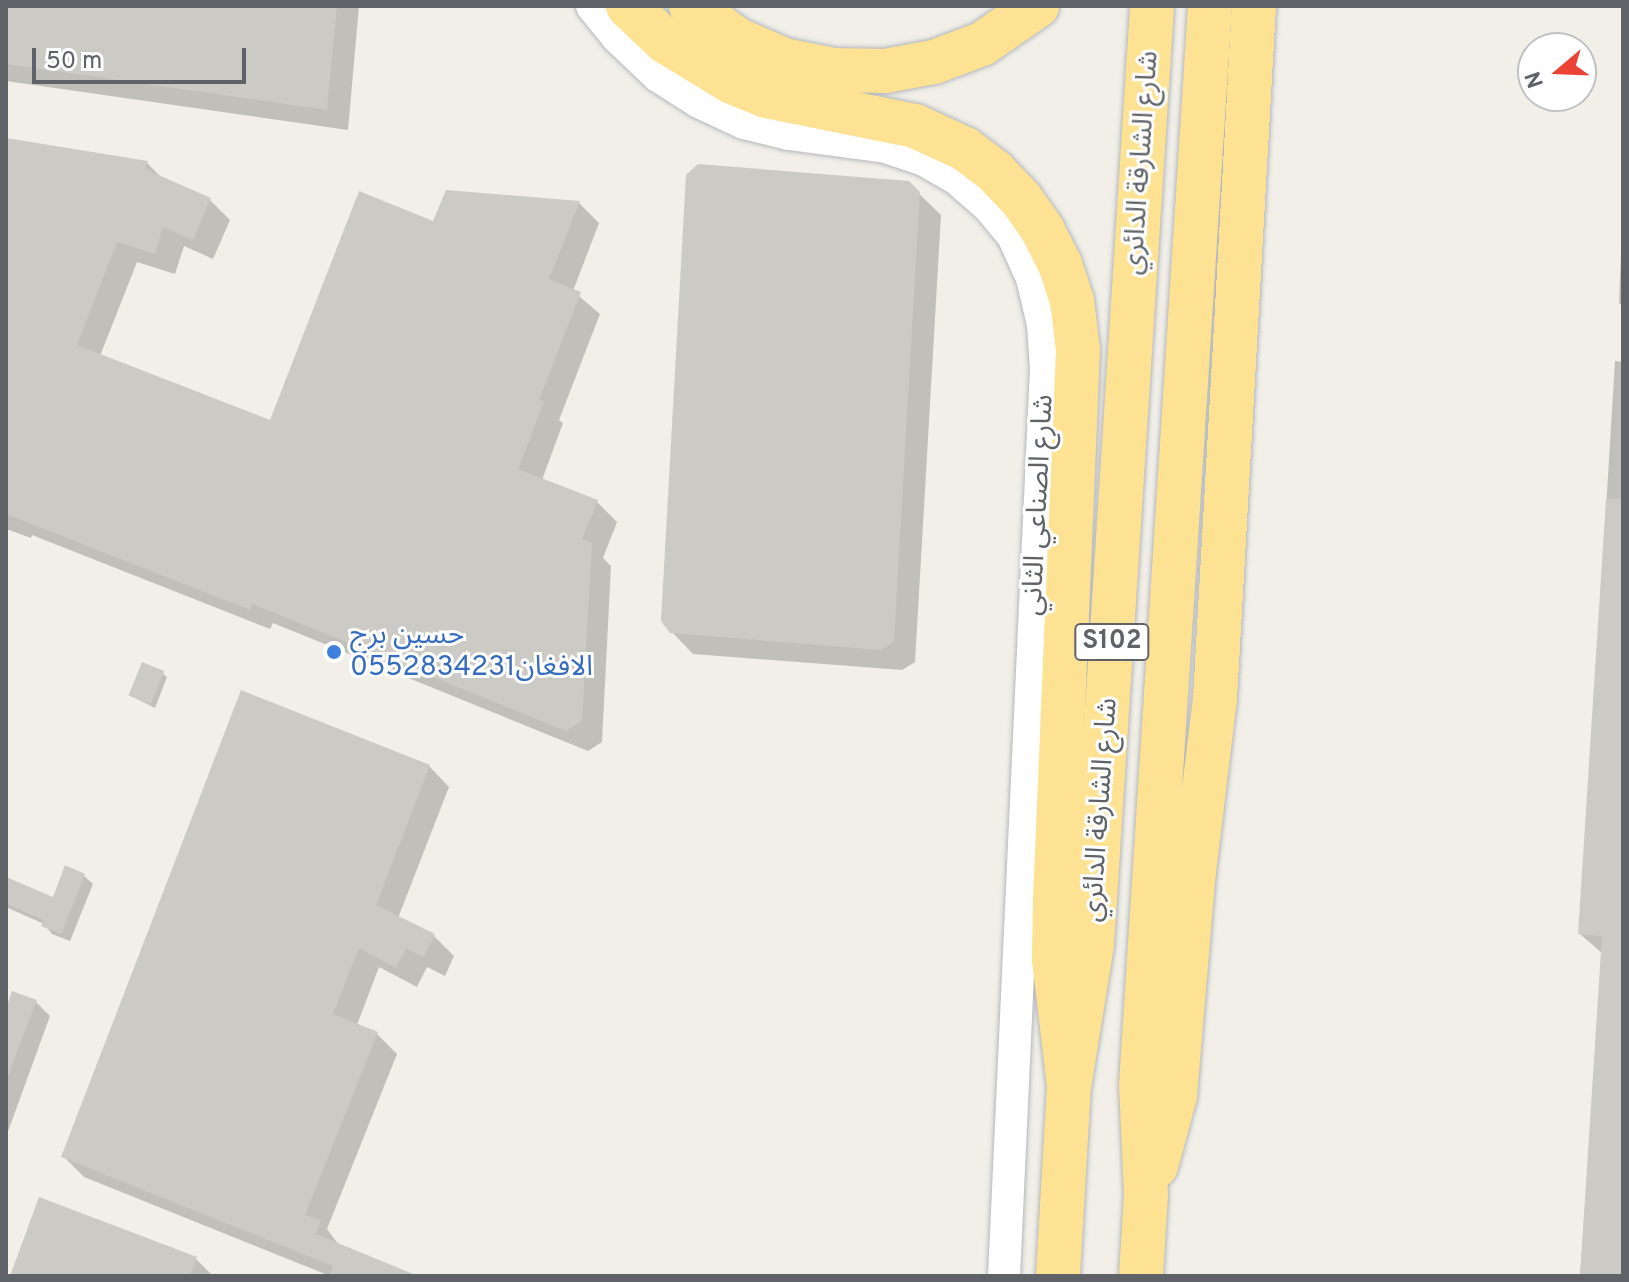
<!DOCTYPE html>
<html>
<head>
<meta charset="utf-8">
<style>
	body { margin:0 }
	#map { position:relative; width:1629px; height:1282px; overflow:hidden; background:#f1efe8; font-family:Overpass,"Noto Sans Arabic",sans-serif }
	div>[style] { position:absolute }
	[style*='--x'] { left:calc(var(--x)*1px); top:calc(var(--y)*1px); width:calc(var(--w)*1px); rotate:calc(var(--a)*1deg) }
	.shadow>* { inset:0; background:#0003 }
	.building>* { inset:0; background:#cccac5; transform-origin:0 0 }
	.roads { filter:drop-shadow(0 0 2px #b5b8bc) drop-shadow(0 0 2px #b5b8bc) }
	.street>* { height:32px; margin:-16px; padding:0 16px; transform-origin:16px; border-radius:16px; background:#fff }
	.highway>* { height:44px; margin:-22px; padding:0 22px; transform-origin:22px; border-radius:22px; background:#fde293 }
	.dots>* { width:22px; height:22px; translate:-50% -50%; box-sizing:border-box; border:4px solid #fff; border-radius:50% }
	span { translate:-50% -50%; white-space:nowrap; text-align:center; line-height:1.15; -webkit-text-stroke:6px #fff; paint-order:stroke }
	.shield-label span { padding:2px 6px; background:#fff; border:2px solid; border-radius:6px; -webkit-text-stroke-width:0 }
	.shield-label { font-size:26px; color:#5f6368; font-weight:700 }
	.street-label { font-size:28px; color:#5f6368 }
	.shop-label { font-size:28px; color:#366cbe }
	.left { translate:0 -50%; text-align:left }
	.frame { position:absolute; inset:0; border:8px solid #5f6368; pointer-events:none }
	.north { position:absolute; left:1517px; top:32px; width:80px; height:80px; box-sizing:border-box; background:#fff; border:2px solid #bfc1c3; border-radius:50%; rotate:251deg; font-size:22px; font-weight:700; line-height:32px; text-align:center; color:#5f6368 }
	.north::after { content:''; display:block; margin:auto; width:28px; height:36px; background:#ea4335; clip-path:polygon(50% 0,100% 100%,50% 72%,0 100%) }
	.scale { position:absolute; left:32px; top:48px; width:214px; height:36px; box-sizing:border-box; border:4px solid #5f6368; border-top:0; padding-left:10px; font-size:24px; line-height:28px; white-space:nowrap; color:#5f6368; -webkit-text-stroke:6px #fff; paint-order:stroke }
</style>
</head>
<body>
<div id="map">
	<div class="shadow">
		<i style="clip-path:polygon(6px 6px,359px 6px,348px 130px,6px 81px)"></i>
		<i style="clip-path:polygon(6px 140px,147px 163px,163px 179px,210px 200px,230px 220px,213px 259px,184px 246px,175px 274px,137px 262px,100px 356px,271px 423px,434px 223px,579px 203px,599px 223px,573px 291px,600px 314px,559px 420px,563px 423px,542px 480px,597px 502px,617px 522px,603px 558px,611px 566px,602px 742px,588px 751px,273px 623px,270px 629px,32px 535px,31px 538px,6px 529px)"></i>
		<i style="clip-path:polygon(908px 183px,941px 215px,915px 662px,902px 670px,693px 654px,672px 632px)"></i>
		<i style="clip-path:polygon(1623px 205px,1623px 306px,1619px 303px)"></i>
		<i style="clip-path:polygon(1615px 361px,1623px 362px,1623px 1276px,1580px 1276px,1603px 954px,1580px 934px)"></i>
		<i style="clip-path:polygon(162px 673px,167px 677px,155px 708px,131px 696px)"></i>
		<i style="clip-path:polygon(429px 766px,449px 787px,398px 918px,434px 936px,454px 956px,445px 976px,427px 967px,417px 987px,379px 967px,357px 1025px,376px 1033px,397px 1054px,327px 1229px,339px 1245px,415px 1276px,330px 1276px,84px 1177px,63px 1156px)"></i>
		<i style="clip-path:polygon(84px 876px,93px 884px,70px 941px,52px 934px,44px 924px,6px 907px,6px 879px,54px 900px)"></i>
		<i style="clip-path:polygon(14px 993px,36px 1002px,50px 1016px,6px 1137px,6px 1013px)"></i>
		<i style="clip-path:polygon(196px 1259px,213px 1276px,12px 1276px)"></i>
	</div>
	<div class="building">
		<i style="clip-path:polygon(6px 6px,337px 6px,327px 110px,6px 64px)"></i>
		<i style="clip-path:polygon(6px 138px,148px 161px,145px 169px,211px 198px,193px 240px,163px 227px,155px 254px,117px 242px,77px 345px,270px 420px,359px 191px,433px 221px,446px 190px,580px 201px,549px 279px,581px 292px,539px 400px,544px 401px,518px 469px,598px 500px,582px 539px,592px 543px,582px 721px,566px 731px,252px 604px,250px 610px,6px 514px)"></i>
		<i style="clip-path:polygon(698px 164px,909px 181px,920px 192px,894px 641px,881px 650px,670px 633px,661px 621px,686px 175px)"></i>
		<i style="clip-path:polygon(1606px 499px,1623px 499px,1623px 1276px,1580px 1276px,1602px 936px,1578px 934px)"></i>
		<i style="left:142px;top:662px;width:24px;height:36px;rotate:22deg"></i>
		<i style="clip-path:polygon(241px 690px,430px 765px,376px 905px,435px 934px,424px 957px,406px 948px,396px 968px,359px 948px,333px 1014px,378px 1032px,305px 1215px,321px 1220px,316px 1234px,418px 1276px,330px 1276px,333px 1266px,61px 1157px)"></i>
		<i style="clip-path:polygon(65px 865px,85px 874px,61px 934px,41px 926px,44px 920px,6px 904px,6px 877px,53px 897px)"></i>
		<i style="clip-path:polygon(12px 991px,37px 1000px,8px 1075px,6px 1008px)"></i>
		<i style="clip-path:polygon(39px 1197px,197px 1257px,190px 1276px,10px 1276px)"></i>
	</div>
	<div class="roads">
		<div class="street">
			<i style="--x:592;--y:6;--w:41;--a:50.9"></i>
			<i style="--x:618;--y:38;--w:55;--a:43.5"></i>
			<i style="--x:658;--y:76;--w:49;--a:32.4"></i>
			<i style="--x:699;--y:102;--w:50;--a:25"></i>
			<i style="--x:744;--y:123;--w:46;--a:13.7"></i>
			<i style="--x:789;--y:134;--w:98;--a:7.6"></i>
			<i style="--x:886;--y:147;--w:40;--a:18.9"></i>
			<i style="--x:924;--y:160;--w:39;--a:30"></i>
			<i style="--x:958;--y:180;--w:40;--a:41"></i>
			<i style="--x:988;--y:206;--w:39;--a:50"></i>
			<i style="--x:1013;--y:236;--w:46;--a:65.7"></i>
			<i style="--x:1032;--y:278;--w:47;--a:76.6"></i>
			<i style="--x:1043;--y:324;--w:45;--a:86.2"></i>
			<i style="--x:1046;--y:369;--w:908;--a:92.65"></i>
		</div>
		<div class="highway">
			<i style="--x:628;--y:6;--w:52;--a:43.5"></i>
			<i style="--x:666;--y:42;--w:77;--a:31.2"></i>
			<i style="--x:732;--y:82;--w:37;--a:22"></i>
			<i style="--x:766;--y:96;--w:152;--a:11.4"></i>
			<i style="--x:915;--y:126;--w:55;--a:24.7"></i>
			<i style="--x:965;--y:149;--w:38;--a:37"></i>
			<i style="--x:995;--y:172;--w:37;--a:46"></i>
			<i style="--x:1021;--y:199;--w:39;--a:55"></i>
			<i style="--x:1043;--y:231;--w:37;--a:63"></i>
			<i style="--x:1060;--y:264;--w:38;--a:72"></i>
			<i style="--x:1072;--y:300;--w:50;--a:83.2"></i>
			<i style="--x:1078;--y:350;--w:550;--a:92.39"></i>
			<i style="--x:1055;--y:900;--w:59;--a:91"></i>
			<i style="--x:1054;--y:959;--w:129;--a:83.3"></i>
			<i style="--x:691;--y:6;--w:58;--a:35.9"></i>
			<i style="--x:738;--y:40;--w:50;--a:23.5"></i>
			<i style="--x:784;--y:60;--w:51;--a:11.3"></i>
			<i style="--x:834;--y:70;--w:51;--a:1.1"></i>
			<i style="--x:885;--y:71;--w:50;--a:-10.4"></i>
			<i style="--x:934;--y:62;--w:51;--a:-20.6"></i>
			<i style="--x:982;--y:44;--w:67;--a:-34.6"></i>
			<i style="--x:1156;--y:1166;--w:73;--a:-74.8"></i>
			<i style="--x:1175;--y:1096;--w:225;--a:-85.2"></i>
			<i style="--x:1194;--y:872;--w:174;--a:-83.1"></i>
			<i style="--x:1215;--y:699;--w:694;--a:-86.78"></i>
			<i style="--x:1058;--y:1276;--w:189;--a:-86.7"></i>
			<i style="--x:1069;--y:1087;--w:144;--a:-80.8"></i>
			<i style="--x:1092;--y:945;--w:941;--a:-86.34"></i>
			<i style="--x:1141;--y:1276;--w:81;--a:-86.5"></i>
			<i style="--x:1146;--y:1195;--w:110;--a:-92.6"></i>
			<i style="--x:1141;--y:1085;--w:1081;--a:-86.34"></i>
		</div>
	</div>
	<div class="dots">
		<i style="left:334px;top:652px;background:#3f7fe0"></i>
	</div>
	<div class="shield-label">
		<span style="left:1112px;top:642px">S102</span>
	</div>
	<div class="street-label">
		<span style="left:1142px;top:163px;rotate:-86deg">شارع الشارقة الدائري</span>
		<span style="left:1039px;top:505px;rotate:-87deg">شارع الصناعي الثاني</span>
		<span style="left:1101px;top:810px;rotate:-86deg">شارع الشارقة الدائري</span>
	</div>
	<div class="shop-label">
		<span class="left" style="left:350px;top:652px">حسين برج<br>الافغان0552834231</span>
	</div>
	<div class="frame"></div>
	<div class="north">N</div>
	<div class="scale">50 m</div>
</div>
</body>
</html>
